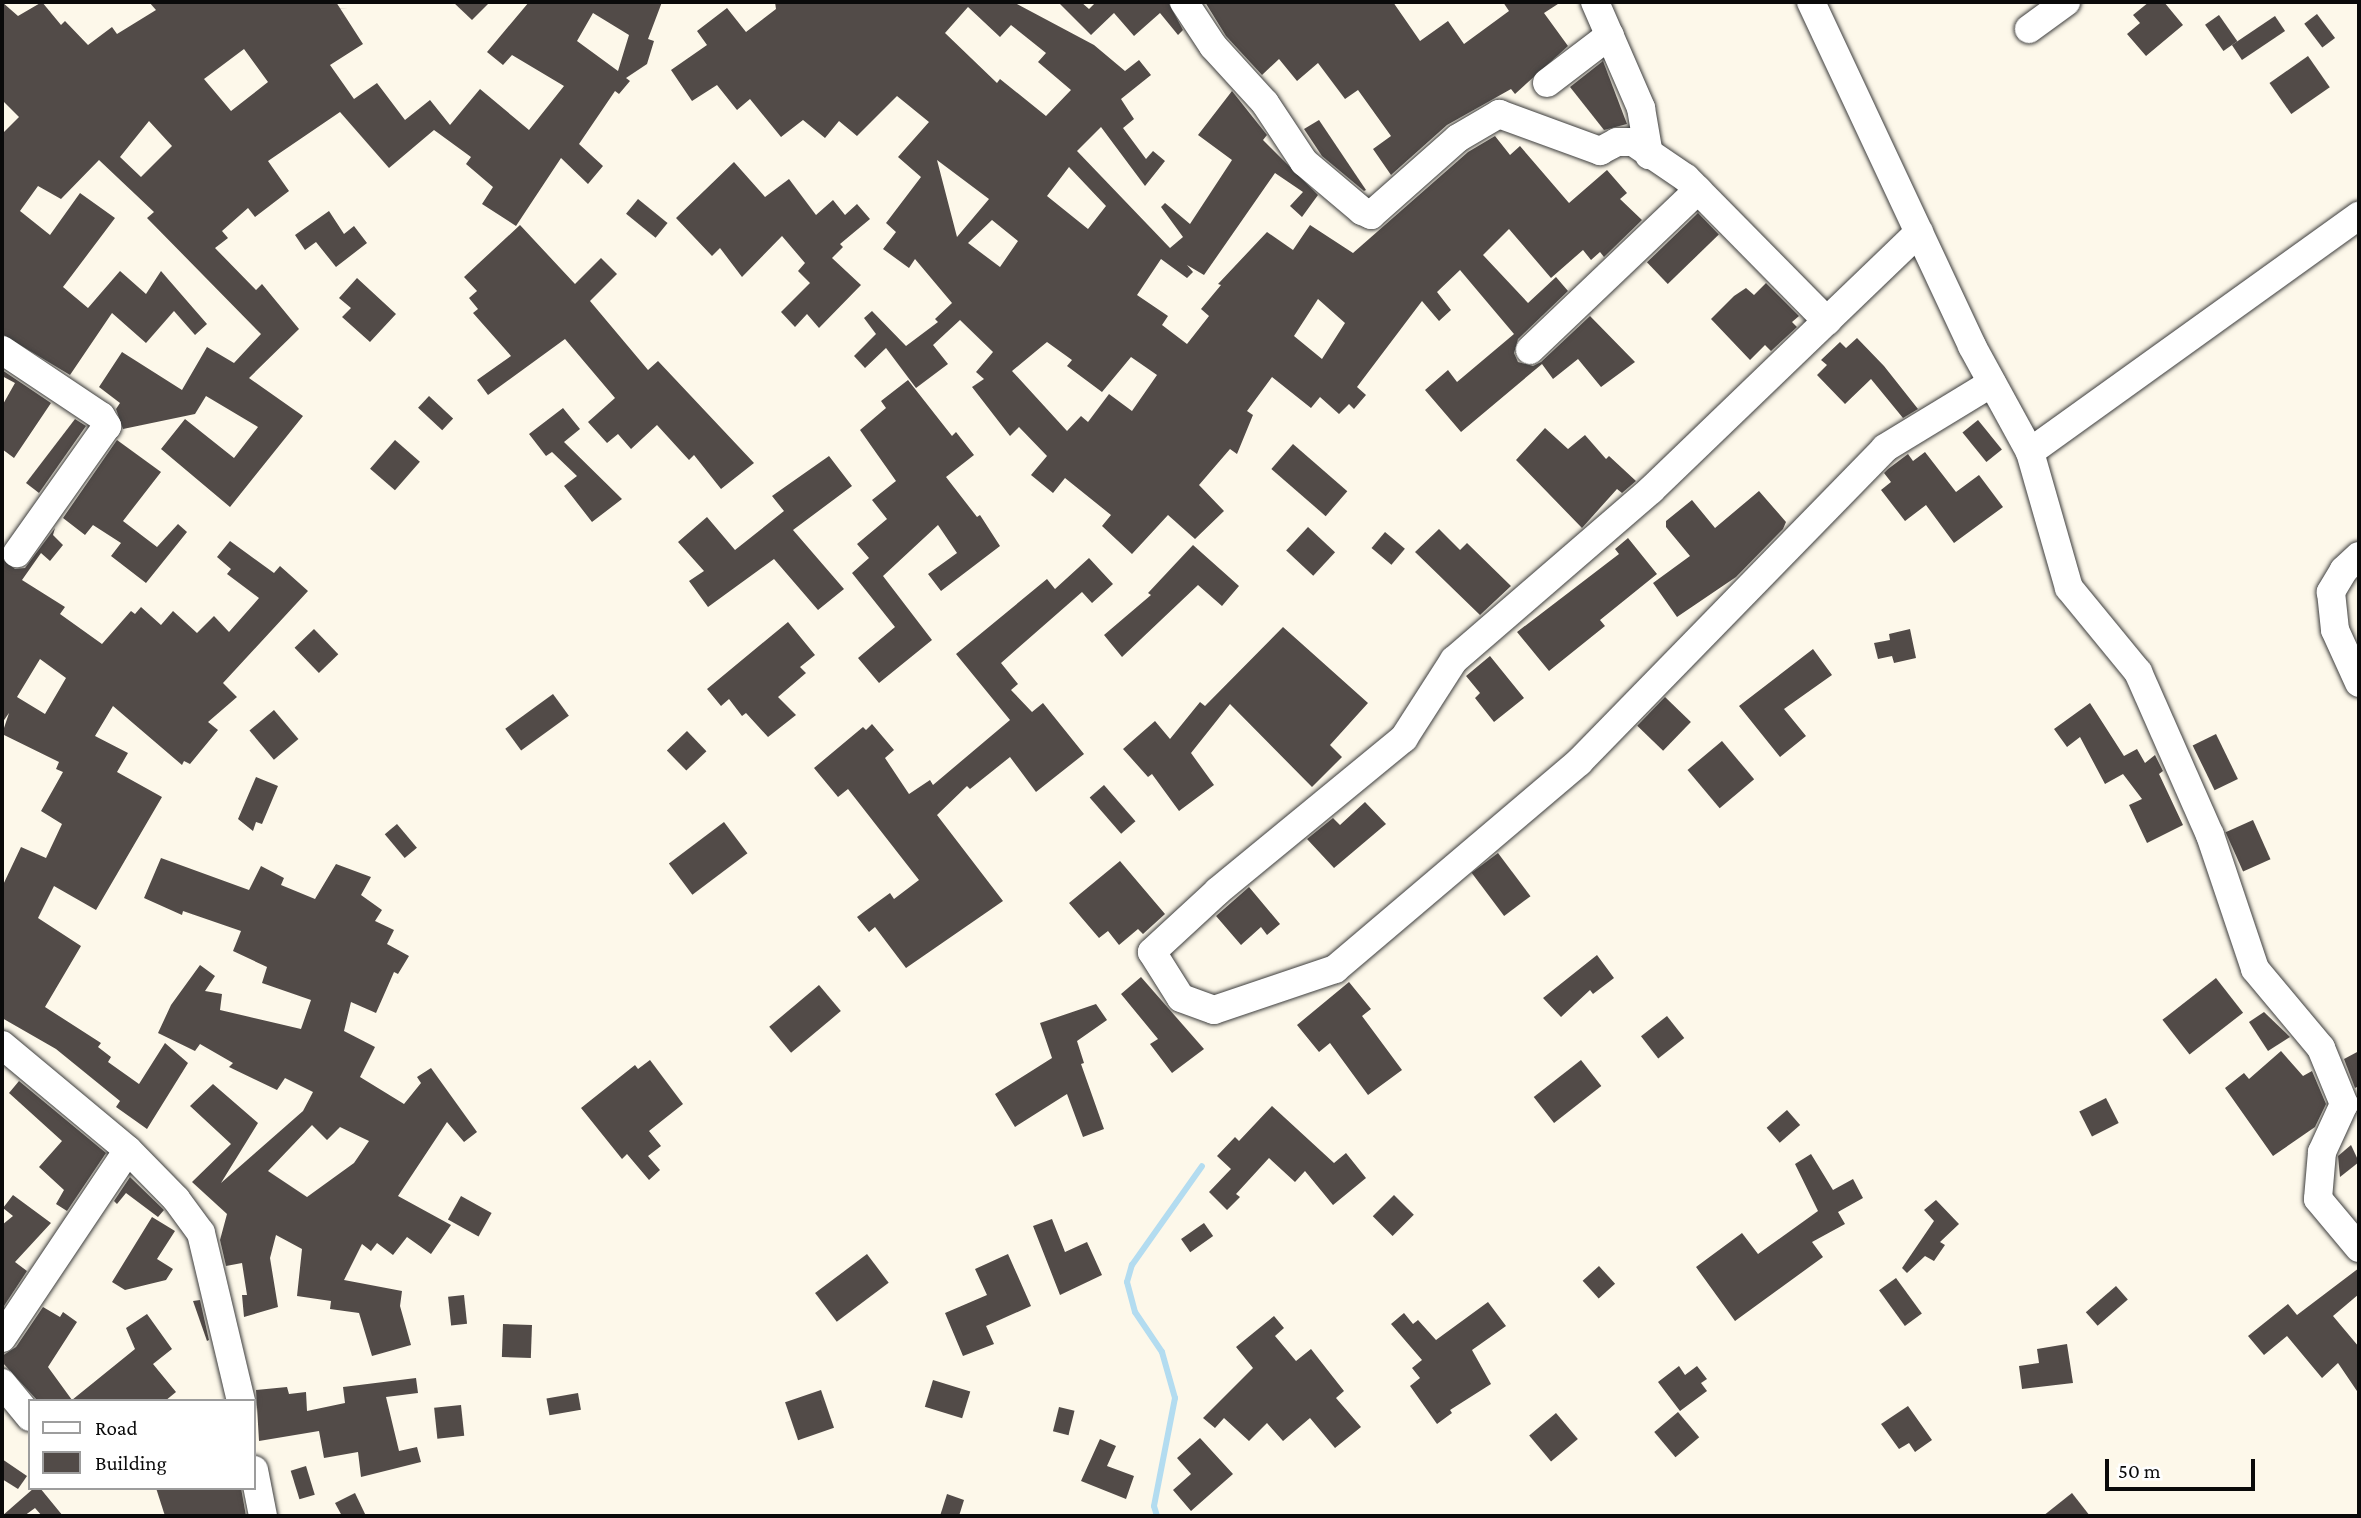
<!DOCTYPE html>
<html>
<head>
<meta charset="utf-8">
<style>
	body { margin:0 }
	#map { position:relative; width:2361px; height:1518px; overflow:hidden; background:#fdf8ea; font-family:"Crimson Pro",serif }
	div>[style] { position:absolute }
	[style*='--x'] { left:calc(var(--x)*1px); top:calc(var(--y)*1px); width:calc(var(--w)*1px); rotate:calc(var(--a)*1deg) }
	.stream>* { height:6px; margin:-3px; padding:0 3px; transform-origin:3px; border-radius:3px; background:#b3dcf0 }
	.building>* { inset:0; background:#524b48; transform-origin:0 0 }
	.roads { filter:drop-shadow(0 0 2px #3d3d3d) drop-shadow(0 0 2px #3d3d3d) }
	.minor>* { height:28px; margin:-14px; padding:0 14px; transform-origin:14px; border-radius:14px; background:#fff }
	span { translate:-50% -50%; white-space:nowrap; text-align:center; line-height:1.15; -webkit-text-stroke:7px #fff; paint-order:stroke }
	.frame { position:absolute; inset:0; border:4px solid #0a0a0a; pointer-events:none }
	.legend { position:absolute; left:28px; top:1399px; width:228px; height:91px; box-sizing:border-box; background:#fff; border:2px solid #9d9d9d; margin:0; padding:9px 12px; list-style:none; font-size:21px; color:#0a0a0a }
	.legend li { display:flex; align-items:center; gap:14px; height:35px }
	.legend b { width:35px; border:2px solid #9d9d9d }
	.scale { position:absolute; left:2105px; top:1459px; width:150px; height:32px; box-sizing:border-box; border:4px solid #0a0a0a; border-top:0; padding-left:9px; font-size:21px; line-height:24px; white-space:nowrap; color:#0a0a0a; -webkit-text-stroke:5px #fff; paint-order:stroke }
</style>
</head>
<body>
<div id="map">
	<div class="stream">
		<i style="--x:1157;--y:1516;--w:10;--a:-107"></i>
		<i style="--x:1154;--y:1506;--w:110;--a:-79"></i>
		<i style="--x:1175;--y:1398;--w:48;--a:-105.8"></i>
		<i style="--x:1162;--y:1352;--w:48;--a:-124"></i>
		<i style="--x:1135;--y:1312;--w:31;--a:-105"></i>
		<i style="--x:1127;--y:1282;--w:18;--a:-74"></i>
		<i style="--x:1132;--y:1265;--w:121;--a:-54.7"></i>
	</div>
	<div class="building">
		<i style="clip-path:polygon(evenodd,2px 2px,18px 16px,42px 2px,61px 25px,65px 21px,88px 45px,112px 27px,117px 34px,156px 10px,149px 2px,336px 2px,363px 44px,330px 65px,354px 99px,377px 83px,405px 120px,430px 100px,450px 125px,480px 89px,529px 130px,564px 86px,512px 55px,503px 65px,487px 52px,529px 2px,662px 2px,648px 39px,654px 41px,647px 64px,626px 78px,630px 81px,619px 94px,615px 91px,579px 144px,603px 166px,588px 184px,561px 158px,516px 226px,482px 204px,493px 187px,466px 164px,471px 157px,434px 130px,389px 168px,340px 112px,268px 161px,289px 191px,255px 217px,248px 208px,222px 231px,228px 238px,215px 248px,256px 290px,262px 284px,299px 329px,249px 378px,303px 416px,230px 507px,161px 449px,185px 419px,234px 458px,258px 427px,206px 396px,195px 414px,123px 429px,116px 409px,120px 403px,99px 387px,122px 352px,182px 390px,207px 347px,234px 363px,261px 334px,147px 218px,154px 212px,99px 160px,61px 199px,38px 186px,20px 211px,50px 235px,80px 193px,115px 218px,63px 287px,88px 308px,120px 271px,146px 294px,161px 271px,207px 324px,195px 335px,174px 311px,146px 343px,112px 313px,70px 375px,2px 334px,2px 134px,19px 117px,2px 100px,2px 2px,593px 13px,629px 35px,618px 71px,577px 41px,593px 13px,2px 2px,244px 49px,268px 82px,231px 111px,204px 79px,244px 49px,2px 2px,149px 121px,172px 146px,141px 177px,120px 157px,149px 121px)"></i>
		<i style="clip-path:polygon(453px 2px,490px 2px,472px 20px)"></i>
		<i style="clip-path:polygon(evenodd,775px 2px,1013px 2px,1094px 45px,1125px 71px,1139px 60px,1151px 75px,1121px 99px,1134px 119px,1123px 128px,1146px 159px,1153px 151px,1165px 161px,1145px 186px,1101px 127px,1077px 151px,1170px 248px,1183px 237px,1161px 207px,1165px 203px,1190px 224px,1232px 160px,1198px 135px,1232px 91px,1267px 135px,1263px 140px,1318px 195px,1302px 217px,1290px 206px,1303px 192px,1275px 173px,1204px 275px,1187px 265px,1193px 272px,1187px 278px,1161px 259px,1137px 295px,1168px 316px,1162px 325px,1187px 344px,1209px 316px,1201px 309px,1221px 285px,1218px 284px,1267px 232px,1293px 250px,1310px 225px,1353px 253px,1468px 152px,1495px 136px,1510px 155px,1520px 146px,1569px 203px,1607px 170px,1627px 193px,1620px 199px,1642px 220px,1604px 257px,1600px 252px,1591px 260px,1583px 250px,1551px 278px,1509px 229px,1483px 255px,1528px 303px,1556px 277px,1568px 291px,1518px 339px,1514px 353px,1518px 362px,1533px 366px,1541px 362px,1590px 316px,1635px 362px,1601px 387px,1578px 359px,1553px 379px,1542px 364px,1461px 432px,1425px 390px,1448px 370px,1457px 382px,1514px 334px,1460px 270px,1437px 292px,1451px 310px,1439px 321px,1422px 301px,1357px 387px,1366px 395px,1354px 409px,1349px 404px,1339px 414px,1320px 397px,1311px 408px,1272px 377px,1247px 411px,1253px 415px,1237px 454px,1230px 449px,1199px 485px,1224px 511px,1195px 539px,1168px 515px,1132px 554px,1102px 526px,1111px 515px,1065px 478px,1053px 493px,1031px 475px,1047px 456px,1019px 427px,1010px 436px,972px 387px,984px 379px,976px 372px,993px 352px,960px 320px,933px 345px,948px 364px,916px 388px,886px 348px,865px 368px,854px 356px,876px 334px,864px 318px,872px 311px,906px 346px,938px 322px,935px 319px,952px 303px,915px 259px,909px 268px,883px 249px,896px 232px,886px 223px,921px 177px,898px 157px,929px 122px,897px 96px,857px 136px,839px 121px,825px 138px,803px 120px,781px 137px,750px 99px,737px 110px,717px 85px,692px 101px,671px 70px,707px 45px,697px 31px,727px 8px,746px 32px,776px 9px,775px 2px,968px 7px,1000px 37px,1011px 25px,1046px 53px,1038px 62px,1071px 90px,1046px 116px,1000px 79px,997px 83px,945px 33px,968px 7px,775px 2px,937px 160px,989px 199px,957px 237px,937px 160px,775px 2px,1069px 167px,1106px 206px,1088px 229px,1047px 196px,1069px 167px,775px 2px,992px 220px,1018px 241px,1000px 267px,968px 243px,992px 220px,775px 2px,1318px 299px,1345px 323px,1322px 359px,1294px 336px,1318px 299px,775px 2px,1047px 342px,1072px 360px,1067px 366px,1102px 392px,1131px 357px,1157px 375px,1132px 411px,1109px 394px,1088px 422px,1081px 416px,1067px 431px,1012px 371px,1047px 342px)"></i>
		<i style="clip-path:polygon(1058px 2px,1081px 2px,1089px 9px,1096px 2px,1168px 2px,1183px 30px,1178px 35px,1160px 13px,1134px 36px,1114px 13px,1091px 35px)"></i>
		<i style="clip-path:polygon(1205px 2px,1393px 2px,1420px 41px,1448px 21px,1464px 44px,1509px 11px,1503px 2px,1561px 2px,1544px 13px,1568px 46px,1515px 94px,1511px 89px,1447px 125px,1391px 175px,1373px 149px,1391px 136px,1358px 90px,1345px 99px,1318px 63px,1297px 81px,1279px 59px,1262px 75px,1226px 36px)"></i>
		<i style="clip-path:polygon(2149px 2px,2164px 2px,2183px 25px,2146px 56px,2127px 34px,2140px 23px,2133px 15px)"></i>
		<i style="left:2317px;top:14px;width:30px;height:16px;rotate:53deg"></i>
		<i style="left:2219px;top:15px;width:32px;height:17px;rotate:55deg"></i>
		<i style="left:2275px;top:16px;width:18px;height:52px;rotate:56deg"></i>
		<i style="left:2308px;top:56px;width:38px;height:47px;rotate:55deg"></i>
		<i style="clip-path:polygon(1603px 61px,1627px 124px,1604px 130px,1570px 87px)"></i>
		<i style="clip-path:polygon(1319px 120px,1366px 190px,1364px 191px,1322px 156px,1304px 129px)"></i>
		<i style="clip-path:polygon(734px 162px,765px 197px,789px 179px,816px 215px,833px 200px,845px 215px,857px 204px,870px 219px,840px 244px,843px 247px,832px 258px,861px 285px,819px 328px,807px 314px,795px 327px,781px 312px,810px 283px,798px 271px,805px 263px,782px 236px,742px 277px,720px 248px,712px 256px,676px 218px)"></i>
		<i style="left:638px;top:199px;width:38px;height:19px;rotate:39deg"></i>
		<i style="clip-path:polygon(329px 211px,344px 234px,354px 226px,367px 243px,336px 267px,316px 242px,305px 250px,295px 235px)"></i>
		<i style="left:1698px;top:213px;width:30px;height:71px;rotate:46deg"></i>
		<i style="clip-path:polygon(520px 225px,575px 284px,601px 258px,617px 274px,590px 301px,648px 370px,658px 361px,754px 463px,721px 489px,694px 455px,689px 460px,657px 425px,631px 449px,618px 434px,607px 443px,588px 422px,615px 398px,565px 339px,488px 395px,477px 380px,511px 356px,473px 313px,478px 309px,469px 298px,477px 291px,464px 277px)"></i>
		<i style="clip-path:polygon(357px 278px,396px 314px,370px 342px,342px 317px,351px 308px,339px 298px)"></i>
		<i style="clip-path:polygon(1766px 283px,1799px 316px,1792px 322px,1797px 327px,1771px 351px,1765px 345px,1750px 360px,1711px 319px,1734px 296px,1746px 288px,1754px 295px)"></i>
		<i style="clip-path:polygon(1857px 338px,1884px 366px,1918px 409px,1903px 418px,1871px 379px,1845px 404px,1817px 375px,1827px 365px,1821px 360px,1840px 342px,1846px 348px)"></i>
		<i style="clip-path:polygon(2px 370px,51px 403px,14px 458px,2px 449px,2px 406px,15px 383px,2px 376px)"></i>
		<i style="clip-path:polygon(908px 380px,952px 436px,956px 432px,974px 455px,946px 477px,977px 517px,980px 515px,1000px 546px,941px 591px,928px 574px,957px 553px,938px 525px,883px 576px,932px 640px,879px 683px,858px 658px,895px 627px,852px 573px,869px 558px,857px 544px,887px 519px,872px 500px,896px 481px,860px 430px,886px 408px,881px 401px)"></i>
		<i style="left:429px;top:396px;width:33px;height:16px;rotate:43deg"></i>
		<i style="clip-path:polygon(563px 408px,580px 429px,564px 442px,622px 499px,592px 522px,564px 486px,577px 476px,552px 452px,546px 456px,529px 434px)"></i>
		<i style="clip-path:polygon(75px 419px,86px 426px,39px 493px,26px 483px)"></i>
		<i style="left:1978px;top:420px;width:38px;height:20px;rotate:51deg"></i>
		<i style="clip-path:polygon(1545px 428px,1568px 449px,1585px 435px,1606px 459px,1609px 456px,1636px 481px,1622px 493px,1617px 489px,1582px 528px,1516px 460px)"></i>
		<i style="clip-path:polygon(117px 440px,161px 472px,123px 521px,157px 547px,178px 524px,187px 532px,146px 583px,111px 556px,121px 543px,93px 525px,85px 535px,63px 518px)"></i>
		<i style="left:395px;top:440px;width:33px;height:38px;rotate:41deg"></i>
		<i style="left:1293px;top:444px;width:72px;height:33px;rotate:41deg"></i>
		<i style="clip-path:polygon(1925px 452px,1956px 492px,1979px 475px,2003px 507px,1954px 543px,1926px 505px,1905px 521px,1881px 490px,1891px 482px,1884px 473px,1888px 469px,1908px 454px,1913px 461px)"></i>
		<i style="clip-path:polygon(829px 456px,852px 486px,793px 530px,844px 589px,818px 610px,774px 559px,708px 607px,689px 581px,704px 571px,678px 542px,707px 517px,735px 550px,784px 511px,772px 496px)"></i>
		<i style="clip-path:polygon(1759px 491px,1786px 522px,1783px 529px,1736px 577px,1677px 617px,1653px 583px,1690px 556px,1666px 527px,1666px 521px,1692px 500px,1715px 528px)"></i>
		<i style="left:1308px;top:527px;width:37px;height:32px;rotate:43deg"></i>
		<i style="clip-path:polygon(evenodd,55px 528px,53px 535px,63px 545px,50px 561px,41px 553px,22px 580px,65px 607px,60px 614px,102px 644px,131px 611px,135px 614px,141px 607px,161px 625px,173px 611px,197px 633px,214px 616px,229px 632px,259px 598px,227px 574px,231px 569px,217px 557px,230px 541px,274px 573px,280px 566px,308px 591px,223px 683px,237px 697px,208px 722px,218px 730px,190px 764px,184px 761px,182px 765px,113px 706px,95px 736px,128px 753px,117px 772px,162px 797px,96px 910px,54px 886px,38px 918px,81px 946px,45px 1007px,101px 1043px,98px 1047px,111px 1057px,108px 1062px,139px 1084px,165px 1043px,188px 1063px,147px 1129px,116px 1107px,120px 1101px,56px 1049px,2px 1018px,2px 887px,21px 847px,46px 858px,62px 824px,41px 811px,63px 772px,56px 769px,59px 762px,2px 734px,9px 713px,2px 723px,2px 559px,15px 569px,25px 568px,55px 528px,40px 659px,66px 678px,45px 714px,17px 697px,40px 659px)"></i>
		<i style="clip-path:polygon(1439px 529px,1460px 550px,1467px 543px,1511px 586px,1480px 615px,1415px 552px)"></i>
		<i style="left:1385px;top:532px;width:26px;height:21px;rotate:40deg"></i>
		<i style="clip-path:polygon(1628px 538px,1657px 574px,1600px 620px,1605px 626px,1549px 671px,1517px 632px,1619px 554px,1615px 549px)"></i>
		<i style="clip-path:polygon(1193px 545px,1239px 586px,1222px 606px,1198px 585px,1122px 657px,1104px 635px,1151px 595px,1148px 593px)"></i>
		<i style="clip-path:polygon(1089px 558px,1113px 584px,1092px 603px,1082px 592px,1001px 663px,1018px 684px,1011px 690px,1032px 712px,1043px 703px,1084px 754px,1036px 792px,1010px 757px,970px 789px,967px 786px,937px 815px,1003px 901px,906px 968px,875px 927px,869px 932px,857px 917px,890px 893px,894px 899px,919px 880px,848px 789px,838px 797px,814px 768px,863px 727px,866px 730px,872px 724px,894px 750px,885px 758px,909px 794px,930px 780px,933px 785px,1010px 720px,956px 654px,1047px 579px,1055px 589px)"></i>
		<i style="clip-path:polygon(788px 622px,815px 655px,800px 667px,806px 673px,778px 697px,796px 715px,768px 737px,746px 713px,742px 716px,729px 699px,721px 706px,707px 689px)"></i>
		<i style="clip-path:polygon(1283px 627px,1368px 703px,1330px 745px,1342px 757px,1312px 787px,1230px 704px,1191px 753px,1214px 785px,1179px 811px,1152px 774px,1148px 777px,1123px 749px,1155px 721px,1170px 739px,1200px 702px,1205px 706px)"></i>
		<i style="left:314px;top:629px;width:35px;height:27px;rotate:46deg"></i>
		<i style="clip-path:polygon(1910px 629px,1916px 658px,1894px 663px,1892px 656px,1878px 659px,1874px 643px,1890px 640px,1889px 634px)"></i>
		<i style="clip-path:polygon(1813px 649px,1832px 675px,1784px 709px,1806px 736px,1780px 757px,1739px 706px)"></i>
		<i style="clip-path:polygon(1490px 656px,1524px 698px,1494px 722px,1475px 698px,1480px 693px,1466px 676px)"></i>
		<i style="left:553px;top:694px;width:27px;height:59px;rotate:54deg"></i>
		<i style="left:1665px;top:697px;width:36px;height:40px;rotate:44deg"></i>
		<i style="clip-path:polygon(2090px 703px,2124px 756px,2137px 749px,2145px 763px,2155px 755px,2163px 771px,2159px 774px,2183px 825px,2147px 843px,2129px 805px,2142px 799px,2123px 774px,2105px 784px,2080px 737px,2067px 747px,2054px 729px)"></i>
		<i style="left:274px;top:710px;width:38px;height:32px;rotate:50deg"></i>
		<i style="left:687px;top:731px;width:28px;height:28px;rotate:46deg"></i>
		<i style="left:2216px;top:734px;width:50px;height:26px;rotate:64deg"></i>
		<i style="left:1722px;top:741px;width:50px;height:45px;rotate:50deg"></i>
		<i style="clip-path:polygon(256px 777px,278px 786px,262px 824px,256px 822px,253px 831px,238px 819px)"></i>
		<i style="left:1104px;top:785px;width:48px;height:19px;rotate:49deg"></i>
		<i style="clip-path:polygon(1365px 802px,1386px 824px,1334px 868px,1307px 839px,1333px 818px,1340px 825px)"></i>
		<i style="left:2253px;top:820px;width:43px;height:30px;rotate:66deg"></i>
		<i style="left:724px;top:822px;width:39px;height:69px;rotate:53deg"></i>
		<i style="left:397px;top:824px;width:31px;height:16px;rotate:50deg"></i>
		<i style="left:1498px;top:853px;width:54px;height:33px;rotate:53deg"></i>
		<i style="clip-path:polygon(evenodd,161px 858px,249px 890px,261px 866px,284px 878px,281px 885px,315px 899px,336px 864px,371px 877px,361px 895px,382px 910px,375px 921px,394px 930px,387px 944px,409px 956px,398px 974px,394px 972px,376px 1013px,351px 1002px,344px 1031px,375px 1047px,360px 1077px,404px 1104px,421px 1083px,417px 1077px,431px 1068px,477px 1132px,464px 1142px,447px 1122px,398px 1196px,451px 1225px,431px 1254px,407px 1237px,393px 1255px,377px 1243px,371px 1251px,362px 1244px,344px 1280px,402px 1291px,400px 1306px,411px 1345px,372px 1356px,359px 1313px,330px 1309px,331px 1301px,297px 1296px,302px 1249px,276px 1235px,270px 1258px,278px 1307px,244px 1317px,242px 1295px,247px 1295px,242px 1263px,226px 1266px,220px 1240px,227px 1214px,192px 1182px,231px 1144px,190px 1106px,213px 1084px,258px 1123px,221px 1183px,303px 1111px,313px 1092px,285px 1078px,277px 1090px,229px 1067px,233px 1063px,200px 1044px,195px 1051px,158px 1033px,171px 1005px,200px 965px,215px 976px,205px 991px,222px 994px,220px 1010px,301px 1029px,311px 1000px,262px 983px,267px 967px,233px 951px,241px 931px,183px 911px,182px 915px,144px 898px,161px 858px,312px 1125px,327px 1140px,340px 1127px,369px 1141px,354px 1163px,307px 1197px,268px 1171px,312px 1125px)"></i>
		<i style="clip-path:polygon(1120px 861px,1165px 914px,1143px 934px,1138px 929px,1119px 945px,1108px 931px,1099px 938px,1069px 903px)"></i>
		<i style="clip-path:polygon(1249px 887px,1280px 924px,1267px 935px,1261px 927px,1241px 945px,1216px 916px)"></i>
		<i style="clip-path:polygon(1597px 955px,1614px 978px,1593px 994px,1590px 990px,1561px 1017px,1543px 998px)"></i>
		<i style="clip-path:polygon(1141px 977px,1204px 1049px,1172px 1073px,1150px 1044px,1158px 1039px,1121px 994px)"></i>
		<i style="left:2216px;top:978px;width:44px;height:68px;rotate:52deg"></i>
		<i style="clip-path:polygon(1349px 982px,1371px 1009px,1362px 1016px,1402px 1070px,1368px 1095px,1330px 1043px,1319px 1052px,1297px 1025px)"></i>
		<i style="left:819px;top:985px;width:34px;height:65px;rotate:50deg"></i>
		<i style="clip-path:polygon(1096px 1004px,1107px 1020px,1077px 1041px,1084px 1063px,1081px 1064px,1104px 1129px,1083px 1137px,1067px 1094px,1015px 1127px,995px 1094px,1052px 1058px,1040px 1023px)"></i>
		<i style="clip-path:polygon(2264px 1012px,2290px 1037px,2268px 1051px,2249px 1022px)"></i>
		<i style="left:1667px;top:1016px;width:28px;height:33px;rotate:52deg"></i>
		<i style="clip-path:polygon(2281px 1051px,2303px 1076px,2312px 1071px,2326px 1104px,2315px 1127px,2273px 1156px,2225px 1088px,2244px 1073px,2249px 1079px)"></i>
		<i style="clip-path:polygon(2359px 1051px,2359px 1086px,2355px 1088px,2344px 1059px)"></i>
		<i style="clip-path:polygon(650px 1060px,683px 1104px,649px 1131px,661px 1146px,648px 1156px,660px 1170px,649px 1180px,627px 1154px,622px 1159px,581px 1108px,635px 1065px,638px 1069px)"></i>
		<i style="left:1581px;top:1060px;width:33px;height:60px;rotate:52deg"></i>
		<i style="clip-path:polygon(19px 1081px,106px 1153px,67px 1211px,56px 1204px,64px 1190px,39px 1167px,62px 1141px,9px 1093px)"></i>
		<i style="left:2106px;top:1098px;width:28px;height:30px;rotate:63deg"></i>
		<i style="clip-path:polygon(1272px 1106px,1334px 1163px,1346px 1153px,1366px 1178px,1333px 1205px,1305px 1171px,1295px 1182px,1269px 1158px,1236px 1194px,1240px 1197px,1227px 1210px,1209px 1192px,1231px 1169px,1217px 1156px,1235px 1137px,1239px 1141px)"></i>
		<i style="left:1787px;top:1110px;width:20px;height:27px;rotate:49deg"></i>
		<i style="clip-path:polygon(2351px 1145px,2359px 1162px,2340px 1177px,2338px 1156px)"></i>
		<i style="clip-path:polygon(1811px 1154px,1833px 1190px,1853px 1179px,1863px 1198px,1838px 1212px,1845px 1224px,1812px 1242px,1823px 1257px,1735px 1321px,1696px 1267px,1742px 1233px,1758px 1254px,1818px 1211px,1795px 1164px)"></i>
		<i style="clip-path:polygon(130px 1177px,164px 1210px,158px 1217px,126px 1193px,117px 1204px,114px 1201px)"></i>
		<i style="clip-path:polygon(13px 1195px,51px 1223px,15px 1262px,27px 1271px,2px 1309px,2px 1225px,13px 1216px,3px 1208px)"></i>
		<i style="left:1394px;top:1195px;width:28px;height:30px;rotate:45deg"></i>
		<i style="left:461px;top:1196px;width:35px;height:27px;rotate:29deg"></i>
		<i style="clip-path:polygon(1936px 1200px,1959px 1224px,1940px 1242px,1945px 1245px,1934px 1261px,1925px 1256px,1907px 1273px,1902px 1268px,1934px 1221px,1924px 1210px)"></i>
		<i style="clip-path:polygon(152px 1217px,175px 1231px,157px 1259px,173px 1269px,166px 1280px,125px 1290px,112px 1282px)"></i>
		<i style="clip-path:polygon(1052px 1219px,1065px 1252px,1087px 1242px,1102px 1275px,1060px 1295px,1033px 1226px)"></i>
		<i style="left:1204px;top:1223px;width:16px;height:28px;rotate:55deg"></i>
		<i style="left:867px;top:1254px;width:36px;height:65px;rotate:53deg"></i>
		<i style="clip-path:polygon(1008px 1254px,1031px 1306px,986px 1326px,994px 1344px,963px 1356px,945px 1313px,987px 1295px,975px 1269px)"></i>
		<i style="left:1599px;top:1266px;width:24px;height:22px;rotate:48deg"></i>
		<i style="clip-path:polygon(2359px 1268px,2359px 1294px,2333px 1316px,2359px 1347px,2359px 1394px,2338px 1363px,2322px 1378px,2287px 1336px,2264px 1355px,2248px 1336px,2288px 1304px,2297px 1315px)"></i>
		<i style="left:1896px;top:1278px;width:44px;height:21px;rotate:54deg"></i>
		<i style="left:2116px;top:1286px;width:18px;height:40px;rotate:49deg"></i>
		<i style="left:464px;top:1295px;width:29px;height:16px;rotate:84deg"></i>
		<i style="clip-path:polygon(200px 1300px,209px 1340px,207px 1341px,193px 1301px)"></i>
		<i style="clip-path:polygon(1488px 1302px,1506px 1326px,1472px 1350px,1491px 1384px,1450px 1410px,1452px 1413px,1437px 1424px,1410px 1386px,1420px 1378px,1412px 1368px,1422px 1360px,1391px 1324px,1404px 1313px,1413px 1324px,1418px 1320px,1436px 1340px)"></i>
		<i style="clip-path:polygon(43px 1307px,60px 1317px,63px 1312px,77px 1322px,48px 1367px,72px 1400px,135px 1349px,126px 1328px,147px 1314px,172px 1349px,153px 1364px,176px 1392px,165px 1401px,38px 1401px,2px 1362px,2px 1356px,16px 1347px)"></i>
		<i style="clip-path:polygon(1274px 1316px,1284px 1328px,1275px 1336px,1296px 1361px,1311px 1349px,1344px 1391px,1336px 1398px,1361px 1427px,1335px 1448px,1310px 1418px,1283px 1441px,1267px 1423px,1249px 1441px,1224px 1418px,1215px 1428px,1203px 1418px,1253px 1368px,1236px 1347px)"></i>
		<i style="left:503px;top:1324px;width:29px;height:33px;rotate:2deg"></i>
		<i style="clip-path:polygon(2067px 1344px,2073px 1383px,2022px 1389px,2019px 1366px,2039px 1363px,2037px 1349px)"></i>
		<i style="clip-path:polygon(1679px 1366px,1685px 1375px,1697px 1366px,1707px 1379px,1701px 1383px,1707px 1391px,1680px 1411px,1658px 1382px)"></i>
		<i style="clip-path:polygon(416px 1378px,418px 1393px,386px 1397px,399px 1451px,417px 1447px,421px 1462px,361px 1477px,358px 1452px,324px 1458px,319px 1431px,259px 1441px,256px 1390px,287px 1387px,289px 1394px,306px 1392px,307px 1411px,345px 1403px,343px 1387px)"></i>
		<i style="left:933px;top:1380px;width:39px;height:28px;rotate:17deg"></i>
		<i style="left:821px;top:1390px;width:40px;height:38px;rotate:71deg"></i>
		<i style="left:578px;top:1393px;width:17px;height:32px;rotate:80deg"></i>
		<i style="left:461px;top:1405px;width:31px;height:27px;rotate:84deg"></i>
		<i style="clip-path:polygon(1908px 1406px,1932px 1440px,1915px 1452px,1909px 1443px,1899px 1449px,1881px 1424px)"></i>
		<i style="left:1059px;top:1407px;width:16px;height:25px;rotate:14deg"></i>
		<i style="left:1678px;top:1412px;width:33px;height:31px;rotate:50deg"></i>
		<i style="left:1556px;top:1413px;width:34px;height:35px;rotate:50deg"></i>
		<i style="clip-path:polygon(1200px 1438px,1233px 1474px,1191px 1511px,1173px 1490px,1191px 1474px,1177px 1458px)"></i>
		<i style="clip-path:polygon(1100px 1439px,1116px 1446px,1107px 1466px,1134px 1476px,1126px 1499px,1081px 1481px)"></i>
		<i style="clip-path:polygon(2px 1459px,27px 1476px,18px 1489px,2px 1479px)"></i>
		<i style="left:306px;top:1466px;width:30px;height:16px;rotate:73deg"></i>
		<i style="clip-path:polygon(34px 1488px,40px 1488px,63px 1516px,42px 1516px,35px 1508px,24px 1516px,2px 1516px)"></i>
		<i style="clip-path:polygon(156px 1488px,241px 1488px,246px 1516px,165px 1516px)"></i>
		<i style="clip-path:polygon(355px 1493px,366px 1516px,342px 1516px,335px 1503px)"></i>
		<i style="clip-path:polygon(2072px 1493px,2090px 1516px,2043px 1516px)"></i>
		<i style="clip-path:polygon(947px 1494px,964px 1500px,959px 1516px,940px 1516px)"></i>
	</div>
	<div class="roads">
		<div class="minor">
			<i style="--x:1184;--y:2;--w:53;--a:56.6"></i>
			<i style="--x:1213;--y:46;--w:77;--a:47.6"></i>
			<i style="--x:1265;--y:103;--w:71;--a:56.5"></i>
			<i style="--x:1304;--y:162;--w:76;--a:40.2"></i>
			<i style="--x:1362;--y:211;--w:10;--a:24"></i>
			<i style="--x:1371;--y:215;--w:116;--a:-41.5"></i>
			<i style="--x:1458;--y:138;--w:48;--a:-30.3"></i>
			<i style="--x:1499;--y:114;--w:108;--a:20.1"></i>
			<i style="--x:1600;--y:151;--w:19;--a:-28"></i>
			<i style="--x:1617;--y:142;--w:16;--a:0"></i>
			<i style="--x:1633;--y:142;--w:64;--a:34.2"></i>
			<i style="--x:1686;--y:178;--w:201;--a:45.4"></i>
			<i style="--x:1595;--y:2;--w:116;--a:66.5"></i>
			<i style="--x:1641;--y:108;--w:48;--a:80.3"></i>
			<i style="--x:1811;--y:2;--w:380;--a:64.9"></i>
			<i style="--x:1972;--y:346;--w:121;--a:61.3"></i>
			<i style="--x:2030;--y:452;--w:141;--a:74"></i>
			<i style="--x:2069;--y:588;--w:109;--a:50.6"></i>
			<i style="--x:2138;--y:672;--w:178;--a:66.2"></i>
			<i style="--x:2210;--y:835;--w:141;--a:71.4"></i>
			<i style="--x:2255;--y:969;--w:103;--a:50.1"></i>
			<i style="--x:2321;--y:1048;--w:61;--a:67.7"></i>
			<i style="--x:2344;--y:1104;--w:53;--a:114.6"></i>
			<i style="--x:2322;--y:1152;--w:47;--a:94.9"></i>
			<i style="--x:2318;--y:1199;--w:64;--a:50.1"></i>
			<i style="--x:2029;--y:29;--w:46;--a:-36.1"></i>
			<i style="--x:1547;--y:83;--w:79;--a:-37.3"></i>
			<i style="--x:1919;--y:232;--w:372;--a:136.1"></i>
			<i style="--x:1651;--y:490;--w:260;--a:139.2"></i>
			<i style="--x:1454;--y:660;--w:93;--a:122.7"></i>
			<i style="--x:1404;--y:738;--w:241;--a:140.6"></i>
			<i style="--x:1218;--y:891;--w:90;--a:137.3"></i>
			<i style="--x:1152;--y:952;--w:54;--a:57.8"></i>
			<i style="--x:1181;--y:998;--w:35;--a:20"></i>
			<i style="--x:1214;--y:1010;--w:128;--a:-18.7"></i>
			<i style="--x:1335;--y:969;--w:320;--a:-40.3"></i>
			<i style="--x:1579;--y:762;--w:438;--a:-45.7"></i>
			<i style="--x:1885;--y:448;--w:125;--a:-31.3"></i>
			<i style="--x:2;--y:350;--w:119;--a:33.7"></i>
			<i style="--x:101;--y:416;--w:12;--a:59"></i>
			<i style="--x:107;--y:426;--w:156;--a:125.3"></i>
			<i style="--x:1530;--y:350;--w:232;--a:-43.6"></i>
			<i style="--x:2030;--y:452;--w:405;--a:-35.7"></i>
			<i style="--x:2359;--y:556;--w:21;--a:137"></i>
			<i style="--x:2344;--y:570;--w:26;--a:121"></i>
			<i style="--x:2331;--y:592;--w:38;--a:84"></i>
			<i style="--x:2335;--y:630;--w:58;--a:65.6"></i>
			<i style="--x:2;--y:1045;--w:164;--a:39.8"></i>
			<i style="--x:128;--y:1150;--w:69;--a:45.6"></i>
			<i style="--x:176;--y:1199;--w:42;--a:53.7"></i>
			<i style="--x:201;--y:1233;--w:173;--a:76.6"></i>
			<i style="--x:2;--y:1338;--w:226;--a:-56.2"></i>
			<i style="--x:2;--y:1383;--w:44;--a:50.5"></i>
			<i style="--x:254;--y:1470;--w:47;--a:78.9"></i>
		</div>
	</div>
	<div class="frame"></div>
	<ul class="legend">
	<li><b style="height:9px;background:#fff"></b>Road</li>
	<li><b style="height:19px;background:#524b48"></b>Building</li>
	</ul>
	<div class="scale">50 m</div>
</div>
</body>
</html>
